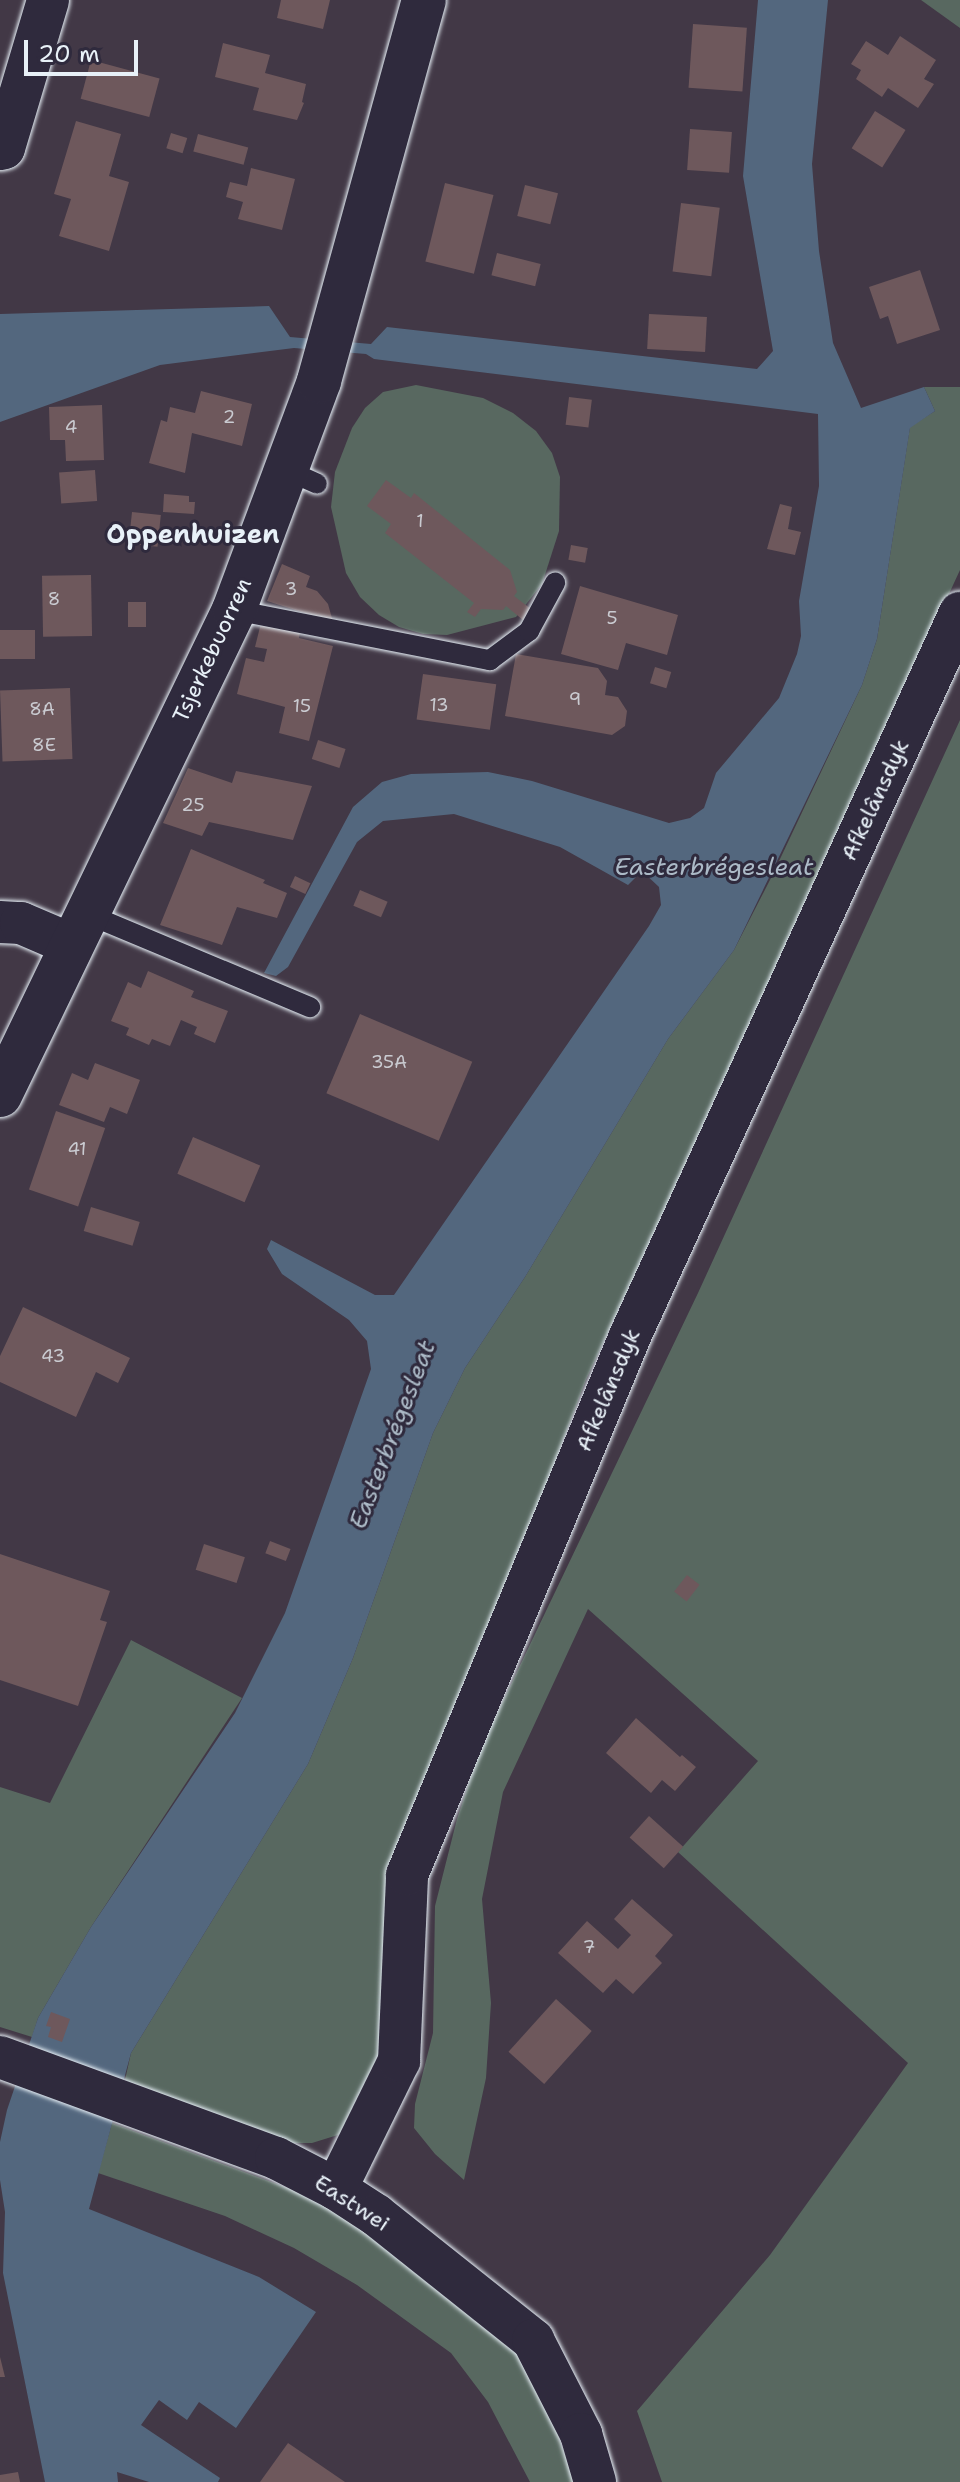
<!DOCTYPE html>
<html>
<head>
<meta charset="utf-8">
<style>
	body { margin:0 }
	#map { position:relative; width:960px; height:2482px; overflow:hidden; background:#423846; font-family:"Shantell Sans",sans-serif }
	div>[style] { position:absolute }
	[style*='--x'] { left:calc(var(--x)*1px); top:calc(var(--y)*1px); width:calc(var(--w)*1px); rotate:calc(var(--a)*1deg) }
	.green>* { inset:0; background:#586860 }
	.water>* { inset:0; background:#53677e }
	.building>* { inset:0; background:#6e585c; transform-origin:0 0 }
	.roads { filter:drop-shadow(0 0 2px #e8f1f8) drop-shadow(0 0 2px #e8f1f8) }
	.service>* { height:20px; margin:-10px; padding:0 10px; transform-origin:10px; border-radius:10px; background:#2f2a3d }
	.minor>* { height:42px; margin:-21px; padding:0 21px; transform-origin:21px; border-radius:21px; background:#2f2a3d }
	.tertiary>* { height:44px; margin:-22px; padding:0 22px; transform-origin:22px; border-radius:22px; background:#2f2a3d }
	span { translate:-50% -50%; white-space:nowrap; text-align:center; line-height:1.15; -webkit-text-stroke:6px #2f2a3d; paint-order:stroke }
	.number-label { font-size:18px; color:#cacbd1 }
	.number-label span { -webkit-text-stroke-width:0 }
	.street-label { font-size:22px; color:#e8f1f8 }
	.water-label { font-size:24px; color:#acbac7; font-style:italic }
	.quarter-label { font-size:26px; color:#e8f1f8; font-weight:700 }
	.scale { position:absolute; left:24px; top:40px; width:114px; height:36px; box-sizing:border-box; border:4px solid #e8f1f8; border-top:0; padding-left:10px; font-size:24px; line-height:28px; white-space:nowrap; color:#e8f1f8; -webkit-text-stroke:6px #2f2a3d; paint-order:stroke }
</style>
</head>
<body>
<div id="map">
	<div class="green">
		<i style="clip-path:polygon(921px 0,960px 0,960px 28px)"></i>
		<i style="clip-path:polygon(416px 385px,483px 398px,513px 413px,536px 431px,552px 453px,560px 477px,559px 531px,542px 584px,516px 617px,447px 635px,423px 634px,399px 627px,379px 615px,360px 597px,346px 573px,331px 507px,335px 472px,352px 428px,365px 408px,383px 392px)"></i>
		<i style="clip-path:polygon(924px 387px,960px 387px,960px 570px,586px 1380px,450px 1740px,384px 2040px,372px 2075px,341px 2134px,312px 2143px,284px 2143px,125px 2080px,131px 2053px,308px 1764px,353px 1658px,433px 1433px,465px 1368px,525px 1277px,668px 1039px,734px 950px,772px 876px,862px 685px,877px 639px,910px 427px,935px 411px)"></i>
		<i style="clip-path:polygon(960px 720px,960px 2482px,662px 2482px,637px 2411px,770px 2255px,908px 2063px,678px 1852px,758px 1761px,588px 1609px,503px 1792px,482px 1899px,491px 2003px,486px 2078px,464px 2180px,435px 2154px,414px 2128px,415px 2104px,433px 2033px,435px 1906px,457px 1819px,480px 1749px,698px 1293px)"></i>
		<i style="clip-path:polygon(131px 1640px,242px 1698px,91px 1927px,38px 2018px,32px 2037px,0 2027px,0 1787px,50px 1803px)"></i>
		<i style="clip-path:polygon(112px 2123px,361px 2215px,520px 2354px,550px 2412px,574px 2482px,530px 2482px,488px 2402px,451px 2353px,357px 2285px,294px 2248px,225px 2216px,98px 2173px)"></i>
	</div>
	<div class="water">
		<i style="clip-path:polygon(758px 0,828px 0,812px 164px,819px 251px,833px 343px,861px 408px,924px 387px,935px 411px,910px 428px,877px 639px,862px 685px,734px 950px,668px 1039px,525px 1277px,465px 1368px,433px 1433px,353px 1658px,308px 1764px,131px 2053px,89px 2209px,259px 2277px,316px 2312px,236px 2428px,199px 2402px,187px 2420px,159px 2400px,141px 2425px,220px 2478px,218px 2482px,149px 2482px,117px 2472px,118px 2482px,45px 2482px,3px 2273px,5px 2212px,0 2180px,0 2142px,7px 2110px,38px 2018px,91px 1927px,235px 1713px,285px 1613px,371px 1369px,367px 1341px,349px 1320px,282px 1274px,267px 1249px,271px 1240px,375px 1295px,394px 1295px,649px 926px,661px 905px,659px 887px,642px 871px,628px 885px,560px 847px,454px 814px,383px 821px,357px 842px,288px 967px,276px 976px,264px 973px,353px 807px,382px 782px,411px 774px,488px 772px,532px 781px,669px 823px,690px 818px,704px 808px,716px 773px,779px 698px,797px 654px,801px 636px,799px 601px,819px 486px,818px 414px,374px 359px,366px 354px,294px 348px,160px 365px,0 422px,0 314px,269px 306px,290px 337px,371px 344px,387px 327px,757px 369px,773px 351px,743px 176px)"></i>
	</div>
	<div class="building">
		<i style="clip-path:polygon(281px 0,330px 0,323px 29px,277px 18px)"></i>
		<i style="left:693px;top:24px;width:54px;height:64px;rotate:4deg"></i>
		<i style="clip-path:polygon(900px 36px,936px 60px,924px 79px,934px 84px,918px 108px,888px 88px,882px 97px,856px 79px,861px 70px,851px 64px,866px 41px,888px 55px)"></i>
		<i style="clip-path:polygon(223px 43px,270px 55px,265px 73px,306px 84px,302px 102px,304px 103px,297px 120px,253px 110px,259px 88px,215px 77px)"></i>
		<i style="left:91px;top:60px;width:71px;height:40px;rotate:15deg"></i>
		<i style="left:875px;top:111px;width:36px;height:44px;rotate:32deg"></i>
		<i style="clip-path:polygon(76px 121px,121px 134px,109px 176px,129px 182px,109px 251px,59px 236px,71px 199px,54px 194px)"></i>
		<i style="left:690px;top:129px;width:42px;height:41px;rotate:4deg"></i>
		<i style="left:171px;top:133px;width:17px;height:16px;rotate:17deg"></i>
		<i style="left:198px;top:134px;width:52px;height:18px;rotate:15deg"></i>
		<i style="clip-path:polygon(251px 168px,295px 179px,282px 230px,238px 219px,243px 202px,226px 197px,230px 182px,247px 186px)"></i>
		<i style="left:445px;top:183px;width:50px;height:81px;rotate:14deg"></i>
		<i style="left:525px;top:185px;width:34px;height:32px;rotate:14deg"></i>
		<i style="left:681px;top:203px;width:39px;height:69px;rotate:7deg"></i>
		<i style="left:497px;top:253px;width:45px;height:23px;rotate:14deg"></i>
		<i style="clip-path:polygon(920px 270px,940px 330px,897px 344px,888px 316px,880px 319px,869px 287px)"></i>
		<i style="left:649px;top:314px;width:58px;height:35px;rotate:3deg"></i>
		<i style="clip-path:polygon(201px 391px,252px 404px,242px 446px,192px 433px,185px 473px,149px 463px,161px 420px,167px 422px,170px 407px,195px 413px)"></i>
		<i style="left:569px;top:397px;width:23px;height:28px;rotate:7deg"></i>
		<i style="clip-path:polygon(102px 405px,104px 460px,66px 461px,65px 440px,50px 440px,49px 407px)"></i>
		<i style="left:95px;top:470px;width:31px;height:36px;rotate:86deg"></i>
		<i style="clip-path:polygon(386px 480px,411px 498px,414px 493px,510px 570px,517px 592px,514px 596px,531px 609px,523px 620px,506px 606px,503px 610px,481px 609px,475px 617px,467px 612px,474px 603px,385px 533px,391px 524px,367px 506px)"></i>
		<i style="clip-path:polygon(164px 494px,189px 496px,189px 502px,195px 502px,194px 514px,163px 512px)"></i>
		<i style="clip-path:polygon(780px 504px,792px 507px,788px 529px,801px 532px,795px 555px,767px 549px)"></i>
		<i style="left:132px;top:512px;width:29px;height:32px;rotate:6deg"></i>
		<i style="left:571px;top:545px;width:17px;height:15px;rotate:10deg"></i>
		<i style="clip-path:polygon(282px 564px,310px 576px,306px 587px,317px 591px,328px 604px,333px 622px,267px 601px)"></i>
		<i style="left:91px;top:575px;width:61px;height:49px;rotate:89deg"></i>
		<i style="clip-path:polygon(580px 586px,678px 615px,667px 655px,626px 643px,618px 670px,561px 654px)"></i>
		<i style="left:128px;top:602px;width:18px;height:25px"></i>
		<i style="clip-path:polygon(261px 623px,300px 631px,299px 638px,333px 646px,309px 741px,279px 733px,285px 707px,237px 694px,246px 658px,264px 662px,267px 649px,255px 647px)"></i>
		<i style="left:35px;top:630px;width:29px;height:35px;rotate:90deg"></i>
		<i style="clip-path:polygon(516px 654px,598px 668px,607px 681px,605px 695px,618px 697px,627px 711px,625px 726px,612px 735px,505px 716px)"></i>
		<i style="left:655px;top:667px;width:17px;height:17px;rotate:17deg"></i>
		<i style="left:423px;top:674px;width:74px;height:46px;rotate:8deg"></i>
		<i style="left:70px;top:688px;width:71px;height:70px;rotate:88deg"></i>
		<i style="left:318px;top:740px;width:29px;height:20px;rotate:18deg"></i>
		<i style="clip-path:polygon(188px 768px,232px 783px,236px 771px,312px 786px,293px 840px,209px 822px,202px 836px,163px 823px)"></i>
		<i style="clip-path:polygon(191px 849px,265px 880px,263px 883px,287px 893px,277px 918px,237px 907px,222px 945px,160px 925px)"></i>
		<i style="left:295px;top:876px;width:17px;height:12px;rotate:25deg"></i>
		<i style="left:360px;top:890px;width:30px;height:17px;rotate:23deg"></i>
		<i style="clip-path:polygon(148px 971px,194px 991px,191px 997px,228px 1011px,215px 1043px,194px 1034px,197px 1027px,181px 1020px,170px 1046px,152px 1039px,149px 1045px,126px 1035px,129px 1028px,111px 1021px,128px 982px,141px 988px)"></i>
		<i style="left:360px;top:1014px;width:122px;height:86px;rotate:23deg"></i>
		<i style="clip-path:polygon(95px 1063px,140px 1080px,127px 1114px,110px 1107px,104px 1122px,59px 1105px,72px 1073px,88px 1080px)"></i>
		<i style="left:56px;top:1111px;width:52px;height:83px;rotate:19deg"></i>
		<i style="left:193px;top:1137px;width:73px;height:40px;rotate:23deg"></i>
		<i style="left:91px;top:1207px;width:51px;height:25px;rotate:17deg"></i>
		<i style="clip-path:polygon(23px 1307px,130px 1358px,118px 1383px,96px 1372px,76px 1417px,0 1382px,0 1356px)"></i>
		<i style="left:270px;top:1541px;width:22px;height:13px;rotate:21deg"></i>
		<i style="left:204px;top:1544px;width:43px;height:27px;rotate:18deg"></i>
		<i style="clip-path:polygon(0 1554px,110px 1591px,100px 1620px,107px 1622px,78px 1706px,0 1680px)"></i>
		<i style="left:687px;top:1575px;width:16px;height:21px;rotate:38deg"></i>
		<i style="clip-path:polygon(636px 1718px,680px 1757px,682px 1755px,696px 1767px,675px 1791px,662px 1780px,651px 1793px,606px 1753px)"></i>
		<i style="left:649px;top:1816px;width:46px;height:29px;rotate:42deg"></i>
		<i style="clip-path:polygon(632px 1899px,673px 1935px,655px 1956px,662px 1963px,633px 1994px,616px 1979px,603px 1993px,558px 1953px,587px 1921px,618px 1949px,631px 1935px,614px 1919px)"></i>
		<i style="left:556px;top:1999px;width:48px;height:71px;rotate:42deg"></i>
		<i style="clip-path:polygon(51px 2012px,70px 2019px,62px 2042px,48px 2037px,51px 2027px,46px 2026px)"></i>
		<i style="clip-path:polygon(0 2357px,5px 2377px,0 2377px)"></i>
		<i style="clip-path:polygon(288px 2443px,345px 2482px,260px 2482px)"></i>
		<i style="clip-path:polygon(18px 2472px,20px 2482px,0 2482px,0 2475px)"></i>
	</div>
	<div class="roads">
		<div class="service">
			<i style="--x:284;--y:469;--w:36;--a:24"></i>
			<i style="--x:234;--y:610;--w:261;--a:11.1"></i>
			<i style="--x:490;--y:660;--w:49;--a:-36.6"></i>
			<i style="--x:529;--y:631;--w:55;--a:-61.6"></i>
			<i style="--x:85;--y:913;--w:244;--a:22.7"></i>
		</div>
		<div class="minor">
			<i style="--x:0;--y:149;--w:4;--a:-14"></i>
			<i style="--x:4;--y:148;--w:154;--a:-73.4"></i>
			<i style="--x:0;--y:922;--w:21;--a:3"></i>
			<i style="--x:21;--y:923;--w:53;--a:23.2"></i>
			<i style="--x:0;--y:2057;--w:294;--a:20.1"></i>
			<i style="--x:276;--y:2158;--w:68;--a:27.3"></i>
			<i style="--x:336;--y:2189;--w:48;--a:33"></i>
			<i style="--x:376;--y:2215;--w:201;--a:38.5"></i>
			<i style="--x:533;--y:2340;--w:106;--a:62.9"></i>
			<i style="--x:581;--y:2434;--w:50;--a:73.7"></i>
			<i style="--x:336;--y:2189;--w:143;--a:-63.8"></i>
			<i style="--x:399;--y:2061;--w:186;--a:-87.5"></i>
			<i style="--x:407;--y:1875;--w:583;--a:-67.52"></i>
			<i style="--x:630;--y:1336;--w:795;--a:-65.47"></i>
		</div>
		<div class="tertiary">
			<i style="--x:0;--y:1095;--w:538;--a:-64.24"></i>
			<i style="--x:234;--y:610;--w:244;--a:-69.6"></i>
			<i style="--x:319;--y:381;--w:395;--a:-74.6"></i>
		</div>
	</div>
	<div class="number-label">
		<span style="left:229px;top:417px">2</span>
		<span style="left:71px;top:427px">4</span>
		<span style="left:420px;top:521px">1</span>
		<span style="left:291px;top:589px">3</span>
		<span style="left:54px;top:599px">8</span>
		<span style="left:612px;top:618px">5</span>
		<span style="left:575px;top:699px">9</span>
		<span style="left:439px;top:705px">13</span>
		<span style="left:302px;top:706px">15</span>
		<span style="left:42px;top:709px">8A</span>
		<span style="left:44px;top:745px">8E</span>
		<span style="left:193px;top:805px">25</span>
		<span style="left:389px;top:1062px">35A</span>
		<span style="left:77px;top:1149px">41</span>
		<span style="left:53px;top:1356px">43</span>
		<span style="left:589px;top:1947px">7</span>
	</div>
	<div class="street-label">
		<span style="left:212px;top:650px;rotate:-65deg">Tsjerkebuorren</span>
		<span style="left:875px;top:800px;rotate:-65deg">Afkelânsdyk</span>
		<span style="left:608px;top:1390px;rotate:-67deg">Afkelânsdyk</span>
		<span style="left:352px;top:2203px;rotate:33deg">Eastwei</span>
	</div>
	<div class="water-label">
		<span style="left:714px;top:868px">Easterbrégesleat</span>
		<span style="left:393px;top:1435px;rotate:-69deg">Easterbrégesleat</span>
	</div>
	<div class="quarter-label">
		<span style="left:193px;top:534px">Oppenhuizen</span>
	</div>
	<div class="scale">20 m</div>
</div>
</body>
</html>
